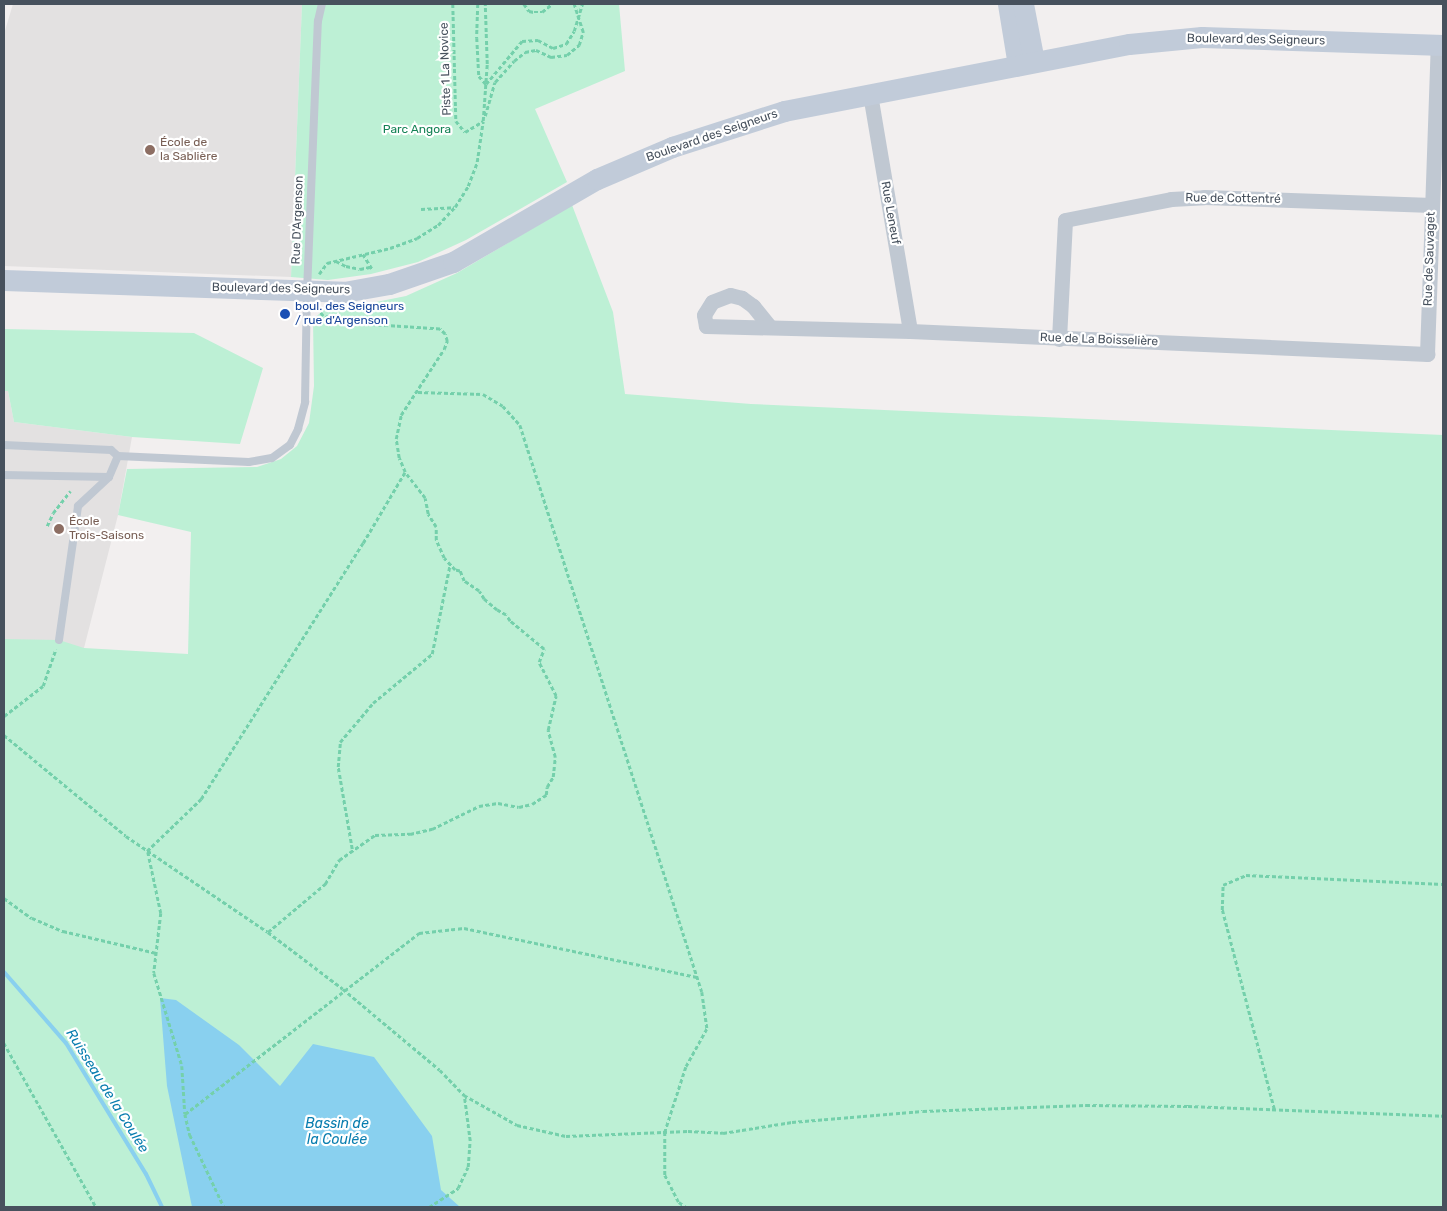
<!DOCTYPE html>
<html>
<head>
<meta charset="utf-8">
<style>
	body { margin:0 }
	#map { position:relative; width:1447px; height:1211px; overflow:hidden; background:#f2efef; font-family:Rubik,sans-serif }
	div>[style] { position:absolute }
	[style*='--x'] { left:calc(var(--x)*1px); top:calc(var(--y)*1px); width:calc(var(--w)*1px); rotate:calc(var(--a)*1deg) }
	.education>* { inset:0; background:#e3e1e1 }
	.green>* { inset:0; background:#bdf0d5 }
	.water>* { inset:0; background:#89d0ef }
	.stream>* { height:4px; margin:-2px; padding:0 2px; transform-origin:2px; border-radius:2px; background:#89d0ef }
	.path>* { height:2.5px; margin-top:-1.25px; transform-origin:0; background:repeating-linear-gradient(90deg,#74d0ab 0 4px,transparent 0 6.5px) }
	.lane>* { height:8px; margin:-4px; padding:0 4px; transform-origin:4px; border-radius:4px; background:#c0c8d2 }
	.street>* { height:15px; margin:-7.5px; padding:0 7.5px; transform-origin:7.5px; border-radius:7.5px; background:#c0c8d2 }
	.secondary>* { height:21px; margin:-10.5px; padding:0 10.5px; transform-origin:10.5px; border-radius:10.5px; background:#c1cbd9 }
	.dots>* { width:14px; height:14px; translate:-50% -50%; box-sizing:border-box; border:2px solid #fff; border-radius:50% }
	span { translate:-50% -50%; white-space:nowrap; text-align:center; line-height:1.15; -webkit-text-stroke:4.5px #fff; paint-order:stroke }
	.street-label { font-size:12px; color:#47515d }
	.park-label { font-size:12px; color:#148255 }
	.education-label { font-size:12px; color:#785e54 }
	.left { translate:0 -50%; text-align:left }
	.transit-label { font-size:12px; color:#164399 }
	.water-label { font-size:14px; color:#087daf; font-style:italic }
	.frame { position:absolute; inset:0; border:5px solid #47515d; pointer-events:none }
</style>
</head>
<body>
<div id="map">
	<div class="education">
		<i style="clip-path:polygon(13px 4px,302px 4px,291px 277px,4px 266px,4px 34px)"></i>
		<i style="clip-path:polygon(4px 391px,8px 391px,14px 422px,132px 437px,118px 515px,84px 648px,4px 644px)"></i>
	</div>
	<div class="green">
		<i style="clip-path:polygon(302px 4px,619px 4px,625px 71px,535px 109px,567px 182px,466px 240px,418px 262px,371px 274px,328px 280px,291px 277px)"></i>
		<i style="clip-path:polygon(572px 205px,613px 312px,625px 394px,751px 404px,1443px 435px,1443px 1207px,4px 1207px,4px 639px,59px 640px,84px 648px,188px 654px,191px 532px,118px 515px,127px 469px,257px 467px,281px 459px,297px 446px,309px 423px,314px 386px,313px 320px,325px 308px,351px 307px,406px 296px,457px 273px)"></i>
		<i style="clip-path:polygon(4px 329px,194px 333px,263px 368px,240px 444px,132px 437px,14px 422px,8px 391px,4px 391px)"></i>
	</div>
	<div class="water">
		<i style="clip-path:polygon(160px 998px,176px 1000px,239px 1045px,280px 1086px,313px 1044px,374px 1057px,432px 1136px,441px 1190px,460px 1207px,192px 1207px,167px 1086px)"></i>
	</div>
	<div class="stream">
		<i style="--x:4;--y:972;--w:94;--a:48.9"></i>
		<i style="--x:66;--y:1043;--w:153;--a:58.6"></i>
		<i style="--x:146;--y:1174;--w:37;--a:64"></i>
	</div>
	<div class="path">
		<i style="--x:453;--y:4;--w:117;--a:88.5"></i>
		<i style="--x:456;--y:121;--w:14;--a:51"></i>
		<i style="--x:465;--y:132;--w:21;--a:-31"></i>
		<i style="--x:478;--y:4;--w:34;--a:92"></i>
		<i style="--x:477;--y:38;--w:38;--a:87"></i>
		<i style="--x:479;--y:76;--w:11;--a:49"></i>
		<i style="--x:486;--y:84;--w:56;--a:-50.1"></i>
		<i style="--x:522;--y:41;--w:16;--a:-4"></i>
		<i style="--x:538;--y:40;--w:17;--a:28"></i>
		<i style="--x:553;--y:48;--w:14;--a:-17"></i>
		<i style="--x:566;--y:44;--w:15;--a:-58"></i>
		<i style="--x:574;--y:31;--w:28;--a:-73"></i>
		<i style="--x:524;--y:4;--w:9;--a:54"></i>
		<i style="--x:529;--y:11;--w:5;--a:11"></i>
		<i style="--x:534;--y:12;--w:8;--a:0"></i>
		<i style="--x:542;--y:12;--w:13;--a:-39"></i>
		<i style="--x:485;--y:116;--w:35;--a:-74"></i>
		<i style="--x:495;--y:82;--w:28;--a:-48"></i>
		<i style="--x:514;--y:61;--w:14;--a:-39"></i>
		<i style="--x:525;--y:52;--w:11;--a:-10"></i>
		<i style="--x:536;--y:50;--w:17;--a:25"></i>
		<i style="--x:551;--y:57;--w:16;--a:-7"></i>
		<i style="--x:567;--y:55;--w:16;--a:-40"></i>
		<i style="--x:579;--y:45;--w:14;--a:-73"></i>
		<i style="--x:583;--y:32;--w:29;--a:-108"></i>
		<i style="--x:421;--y:209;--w:33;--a:-3"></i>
		<i style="--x:363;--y:254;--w:19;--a:58"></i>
		<i style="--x:336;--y:261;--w:11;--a:27"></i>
		<i style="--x:346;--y:266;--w:14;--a:12"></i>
		<i style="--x:360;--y:269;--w:10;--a:-11"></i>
		<i style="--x:319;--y:274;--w:14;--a:-54"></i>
		<i style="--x:327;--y:263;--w:65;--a:-13.4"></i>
		<i style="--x:390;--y:248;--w:29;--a:-20"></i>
		<i style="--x:417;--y:238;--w:25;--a:-32"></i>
		<i style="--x:438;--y:225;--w:25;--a:-47"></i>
		<i style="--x:455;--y:207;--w:25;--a:-58"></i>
		<i style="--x:468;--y:186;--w:26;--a:-69"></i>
		<i style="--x:477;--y:162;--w:41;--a:-81.7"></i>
		<i style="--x:483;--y:121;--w:57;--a:-86"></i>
		<i style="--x:487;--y:64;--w:60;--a:-91.9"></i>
		<i style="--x:418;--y:392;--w:65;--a:1.8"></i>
		<i style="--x:483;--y:394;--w:23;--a:31"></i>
		<i style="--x:503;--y:406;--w:25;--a:48"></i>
		<i style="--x:520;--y:425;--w:595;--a:72.2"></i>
		<i style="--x:702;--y:992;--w:37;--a:82"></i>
		<i style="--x:707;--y:1029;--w:43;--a:118.9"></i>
		<i style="--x:686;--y:1067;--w:68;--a:107.9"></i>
		<i style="--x:665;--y:1132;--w:43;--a:90"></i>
		<i style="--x:665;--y:1175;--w:30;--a:63"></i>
		<i style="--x:679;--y:1202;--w:9;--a:36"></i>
		<i style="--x:47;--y:526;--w:14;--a:-65"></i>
		<i style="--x:53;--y:513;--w:28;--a:-52"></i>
		<i style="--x:4;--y:716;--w:49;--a:-37.6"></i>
		<i style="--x:43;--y:686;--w:39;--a:-71"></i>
		<i style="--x:4;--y:735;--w:158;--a:39.6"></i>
		<i style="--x:126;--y:836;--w:171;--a:34.1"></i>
		<i style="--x:268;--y:932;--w:94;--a:37.2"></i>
		<i style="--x:343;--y:989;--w:126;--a:39.9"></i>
		<i style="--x:440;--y:1070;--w:35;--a:46"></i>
		<i style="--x:464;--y:1095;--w:61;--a:29.5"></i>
		<i style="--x:517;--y:1125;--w:50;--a:12.7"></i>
		<i style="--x:566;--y:1136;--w:122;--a:-2.3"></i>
		<i style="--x:688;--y:1131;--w:35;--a:3"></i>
		<i style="--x:723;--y:1133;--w:70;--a:-9.1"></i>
		<i style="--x:792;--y:1122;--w:131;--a:-4.8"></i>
		<i style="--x:923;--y:1111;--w:163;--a:-2.1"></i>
		<i style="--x:1086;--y:1105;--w:102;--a:0.6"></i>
		<i style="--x:1188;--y:1106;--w:255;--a:2.2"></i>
		<i style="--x:352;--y:849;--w:83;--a:-99.7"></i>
		<i style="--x:338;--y:767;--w:25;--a:-85"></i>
		<i style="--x:340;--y:742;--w:51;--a:-49.8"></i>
		<i style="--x:373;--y:703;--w:77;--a:-39.7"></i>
		<i style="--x:432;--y:654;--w:92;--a:-78.7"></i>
		<i style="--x:147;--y:851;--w:75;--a:-43.9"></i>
		<i style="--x:201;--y:799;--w:303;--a:-57.7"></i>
		<i style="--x:363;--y:543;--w:82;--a:-59.4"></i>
		<i style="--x:148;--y:852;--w:62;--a:78"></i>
		<i style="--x:161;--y:913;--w:60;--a:96.7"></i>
		<i style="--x:154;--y:973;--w:97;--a:73.2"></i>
		<i style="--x:182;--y:1066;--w:48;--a:86.4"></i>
		<i style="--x:185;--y:1114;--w:22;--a:77"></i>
		<i style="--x:190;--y:1135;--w:80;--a:64.7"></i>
		<i style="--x:4;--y:898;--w:34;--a:36"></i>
		<i style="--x:32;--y:918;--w:34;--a:23"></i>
		<i style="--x:63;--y:931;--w:96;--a:13.3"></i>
		<i style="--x:268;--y:932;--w:75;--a:-40.1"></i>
		<i style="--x:325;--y:884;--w:28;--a:-60"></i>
		<i style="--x:339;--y:860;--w:44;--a:-34.8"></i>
		<i style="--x:375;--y:835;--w:35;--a:-2"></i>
		<i style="--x:410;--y:834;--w:23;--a:-13"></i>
		<i style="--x:432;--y:829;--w:52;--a:-26.1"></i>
		<i style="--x:479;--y:806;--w:19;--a:-9"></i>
		<i style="--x:498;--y:803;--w:21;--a:11"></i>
		<i style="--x:519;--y:807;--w:13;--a:-13"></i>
		<i style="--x:532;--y:804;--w:17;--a:-33"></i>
		<i style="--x:546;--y:795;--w:8;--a:-83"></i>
		<i style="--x:547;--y:787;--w:12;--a:-59"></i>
		<i style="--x:553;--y:777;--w:20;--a:-84"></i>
		<i style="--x:555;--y:757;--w:28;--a:-105"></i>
		<i style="--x:548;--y:730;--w:35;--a:-77"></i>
		<i style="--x:556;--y:696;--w:38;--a:-117"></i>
		<i style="--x:539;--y:662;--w:14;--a:-69"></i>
		<i style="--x:544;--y:649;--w:44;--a:-140.5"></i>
		<i style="--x:510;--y:621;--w:7;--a:-124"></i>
		<i style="--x:506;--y:615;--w:10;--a:-151"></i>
		<i style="--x:497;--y:610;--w:17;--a:-140"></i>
		<i style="--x:484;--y:599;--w:9;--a:-122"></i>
		<i style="--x:479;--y:591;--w:18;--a:-146"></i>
		<i style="--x:464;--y:581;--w:11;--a:-112"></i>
		<i style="--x:460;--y:571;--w:5;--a:-169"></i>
		<i style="--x:455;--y:570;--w:16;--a:-133"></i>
		<i style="--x:444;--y:558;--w:20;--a:-114"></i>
		<i style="--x:436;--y:540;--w:13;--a:-90"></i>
		<i style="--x:436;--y:527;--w:15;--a:-122"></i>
		<i style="--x:428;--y:514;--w:16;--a:-101"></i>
		<i style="--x:425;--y:498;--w:33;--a:-128"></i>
		<i style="--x:405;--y:472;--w:15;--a:-113"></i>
		<i style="--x:399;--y:458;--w:19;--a:-99"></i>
		<i style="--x:396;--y:439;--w:25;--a:-78"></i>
		<i style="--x:401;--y:415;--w:79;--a:-56.9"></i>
		<i style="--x:444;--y:349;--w:9;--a:-69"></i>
		<i style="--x:447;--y:341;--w:7;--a:-106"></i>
		<i style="--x:445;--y:334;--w:7;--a:-135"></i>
		<i style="--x:440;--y:329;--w:92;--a:-176.3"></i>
		<i style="--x:348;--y:323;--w:26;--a:-164"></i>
		<i style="--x:323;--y:316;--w:10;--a:-127"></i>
		<i style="--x:4;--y:1043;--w:188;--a:60.7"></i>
		<i style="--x:1274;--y:1109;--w:206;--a:-104.6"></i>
		<i style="--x:1222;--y:910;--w:25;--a:-88"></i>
		<i style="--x:1223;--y:885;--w:25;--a:-23"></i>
		<i style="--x:1246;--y:875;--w:197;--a:2.6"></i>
		<i style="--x:185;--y:1114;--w:296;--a:-37.7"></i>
		<i style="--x:419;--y:933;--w:45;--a:-6.3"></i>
		<i style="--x:464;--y:928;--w:238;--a:11.9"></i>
		<i style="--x:429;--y:1207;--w:35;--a:-33"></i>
		<i style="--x:458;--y:1188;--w:23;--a:-65"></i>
		<i style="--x:468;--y:1167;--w:26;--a:-86"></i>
		<i style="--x:470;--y:1141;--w:46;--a:-97.4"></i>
	</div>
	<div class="lane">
		<i style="--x:4;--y:445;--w:107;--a:2.7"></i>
		<i style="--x:111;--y:450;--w:9;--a:41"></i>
		<i style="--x:4;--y:475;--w:105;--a:1.1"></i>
		<i style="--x:59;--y:640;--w:135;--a:-81.9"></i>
		<i style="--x:78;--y:506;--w:42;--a:-43.1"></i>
		<i style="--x:109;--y:477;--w:23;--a:-67"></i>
		<i style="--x:118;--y:456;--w:131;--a:2.6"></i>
		<i style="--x:249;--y:462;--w:23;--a:-10"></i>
		<i style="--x:272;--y:458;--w:22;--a:-36"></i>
		<i style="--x:290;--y:445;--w:18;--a:-63"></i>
		<i style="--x:298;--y:429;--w:28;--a:-75"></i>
		<i style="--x:305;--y:402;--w:110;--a:-89"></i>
		<i style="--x:307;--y:292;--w:271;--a:-87.7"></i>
		<i style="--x:318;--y:21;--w:17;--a:-77"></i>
	</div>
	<div class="street">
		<i style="--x:870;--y:94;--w:240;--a:80.4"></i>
		<i style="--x:770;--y:327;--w:27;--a:-129"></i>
		<i style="--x:753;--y:306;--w:14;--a:-144"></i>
		<i style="--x:742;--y:298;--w:12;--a:-166"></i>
		<i style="--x:730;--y:295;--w:19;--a:159"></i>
		<i style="--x:712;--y:302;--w:15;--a:122"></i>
		<i style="--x:704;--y:315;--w:11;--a:80"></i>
		<i style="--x:706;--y:326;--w:204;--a:1.4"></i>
		<i style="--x:910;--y:331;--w:518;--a:2.55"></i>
		<i style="--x:1427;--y:354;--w:310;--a:-88"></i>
		<i style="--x:1059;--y:339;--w:119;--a:-87.1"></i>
		<i style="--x:1065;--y:220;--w:108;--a:-11.2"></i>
		<i style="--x:1171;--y:199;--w:33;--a:-3"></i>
		<i style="--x:1204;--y:197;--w:228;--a:2"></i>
	</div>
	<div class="secondary">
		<i style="--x:1008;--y:4;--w:62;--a:80.7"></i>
		<i style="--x:1023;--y:4;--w:58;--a:79.1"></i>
		<i style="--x:4;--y:280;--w:340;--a:2"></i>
		<i style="--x:344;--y:292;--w:46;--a:-10.1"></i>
		<i style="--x:389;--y:284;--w:68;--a:-19"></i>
		<i style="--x:453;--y:262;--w:166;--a:-30"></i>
		<i style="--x:597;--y:179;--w:82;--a:-23.1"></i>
		<i style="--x:672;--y:147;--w:118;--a:-17.8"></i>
		<i style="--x:784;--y:111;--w:351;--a:-11"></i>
		<i style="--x:1129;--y:44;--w:73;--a:-5.5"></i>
		<i style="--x:1202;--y:37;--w:241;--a:1.9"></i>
	</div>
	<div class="dots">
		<i style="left:150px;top:150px;background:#8d6e63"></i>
		<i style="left:285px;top:314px;background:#1a4fb4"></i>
		<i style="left:59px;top:529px;background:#8d6e63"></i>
	</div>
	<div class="street-label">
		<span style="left:1256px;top:40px;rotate:1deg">Boulevard des Seigneurs</span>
		<span style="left:446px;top:69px;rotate:-92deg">Piste 1 La Novice</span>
		<span style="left:712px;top:136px;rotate:-19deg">Boulevard des Seigneurs</span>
		<span style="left:1233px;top:199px;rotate:1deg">Rue de Cottentré</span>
		<span style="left:890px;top:213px;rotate:80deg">Rue Leneuf</span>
		<span style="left:298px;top:220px;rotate:-88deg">Rue D'Argenson</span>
		<span style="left:1430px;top:259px;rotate:-88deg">Rue de Sauvaget</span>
		<span style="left:281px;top:289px;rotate:1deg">Boulevard des Seigneurs</span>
		<span style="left:1099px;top:340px;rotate:2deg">Rue de La Boisselière</span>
	</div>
	<div class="park-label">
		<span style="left:417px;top:130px">Parc Angora</span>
	</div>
	<div class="education-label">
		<span class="left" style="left:160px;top:150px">École de<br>la Sablière</span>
		<span class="left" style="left:69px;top:529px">École<br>Trois-Saisons</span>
	</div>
	<div class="transit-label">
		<span class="left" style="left:295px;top:314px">boul. des Seigneurs<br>/ rue d'Argenson</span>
	</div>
	<div class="water-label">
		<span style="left:107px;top:1091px;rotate:58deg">Ruisseau de la Coulée</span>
		<span style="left:337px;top:1132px">Bassin de<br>la Coulée</span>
	</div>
	<div class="frame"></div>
</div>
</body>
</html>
